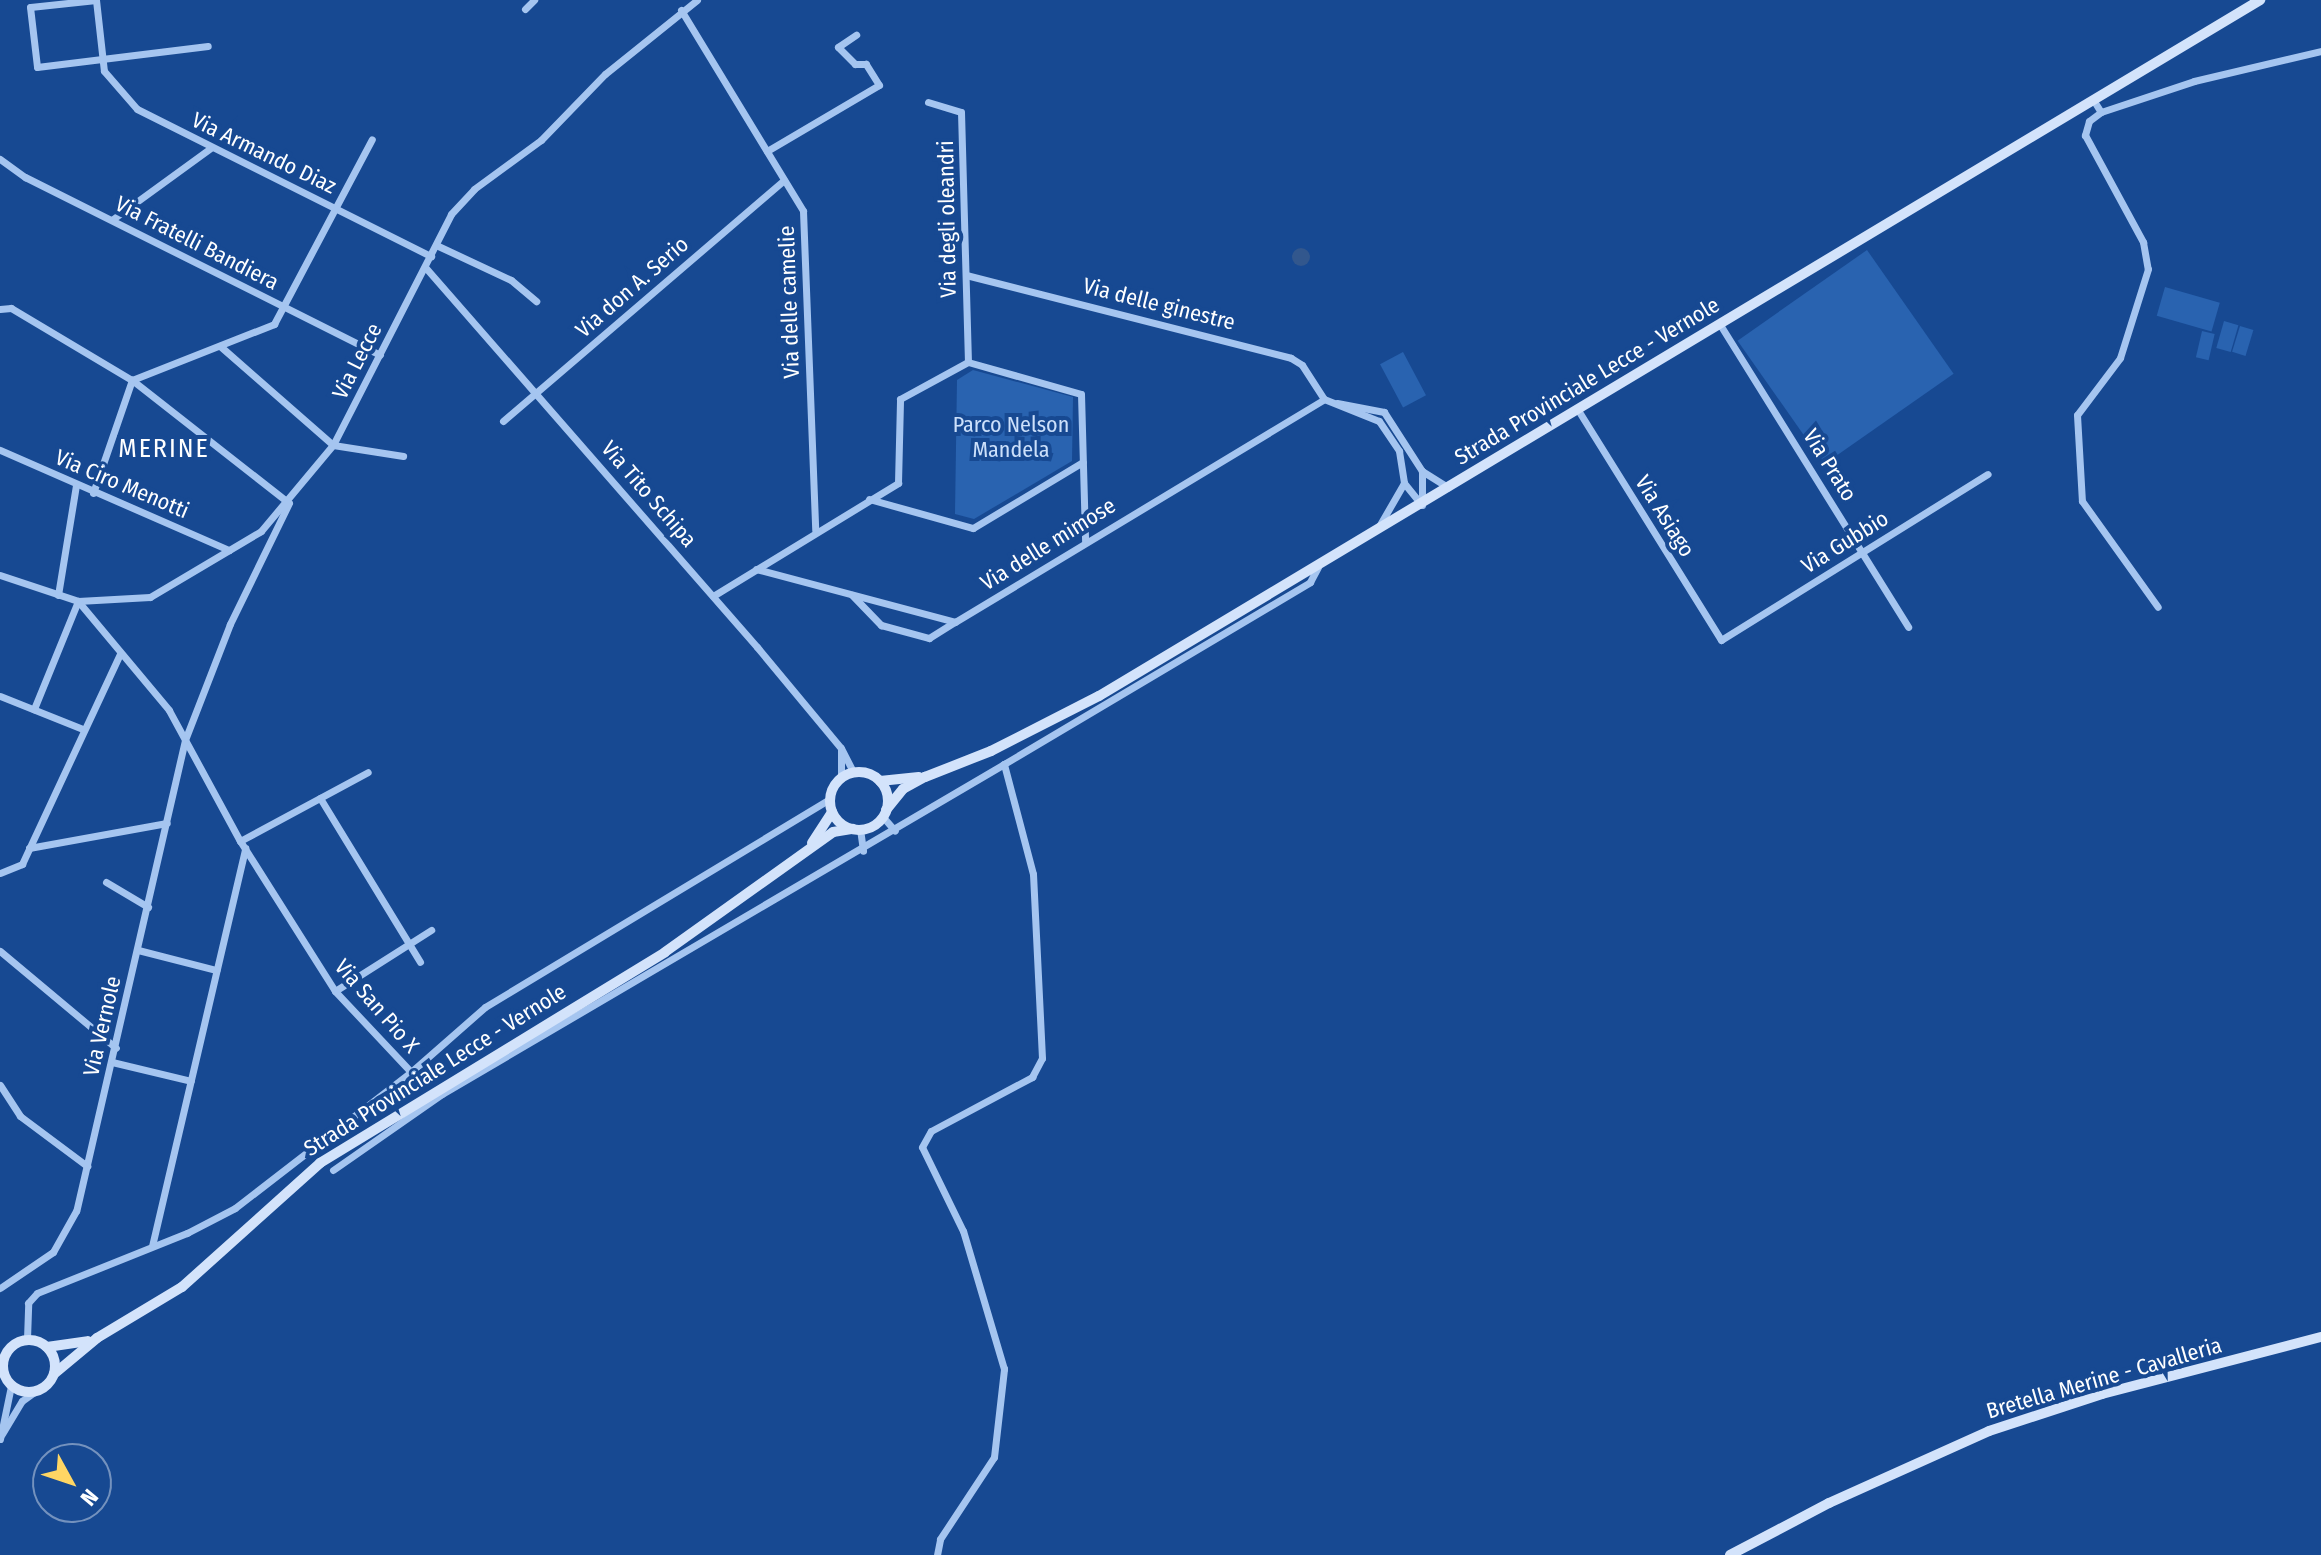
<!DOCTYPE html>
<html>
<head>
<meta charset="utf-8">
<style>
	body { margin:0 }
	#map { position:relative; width:2321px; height:1555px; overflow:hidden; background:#174992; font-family:"Fira Sans Condensed",sans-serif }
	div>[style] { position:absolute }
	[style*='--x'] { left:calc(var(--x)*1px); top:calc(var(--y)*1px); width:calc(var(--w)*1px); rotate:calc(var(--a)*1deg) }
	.green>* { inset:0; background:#2963b0; transform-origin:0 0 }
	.water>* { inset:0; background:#32578d }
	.round { border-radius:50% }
	.street>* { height:7px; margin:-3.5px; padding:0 3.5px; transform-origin:3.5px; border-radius:3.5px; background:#a5c5f0 }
	.secondary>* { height:10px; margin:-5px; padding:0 5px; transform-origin:5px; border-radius:5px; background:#d3e3fb }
	.secondary>.ring { margin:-5px; padding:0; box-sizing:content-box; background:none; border:10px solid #d3e3fb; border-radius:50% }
	span { translate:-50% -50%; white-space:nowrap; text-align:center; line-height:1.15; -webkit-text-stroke:8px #174992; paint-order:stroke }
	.street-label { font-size:22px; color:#fff }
	.park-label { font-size:22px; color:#cce0fb }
	.quarter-label { font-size:26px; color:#fff; letter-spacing:2px }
	.north { position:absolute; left:32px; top:1443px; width:80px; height:80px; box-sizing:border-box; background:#174992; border:2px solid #7492be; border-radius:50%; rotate:130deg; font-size:22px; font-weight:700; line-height:32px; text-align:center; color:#fff }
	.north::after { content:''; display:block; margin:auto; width:28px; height:36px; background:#ffd664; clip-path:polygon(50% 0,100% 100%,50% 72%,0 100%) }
</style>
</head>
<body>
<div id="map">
	<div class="green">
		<i style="left:1867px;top:250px;width:151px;height:158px;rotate:55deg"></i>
		<i style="left:2165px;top:287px;width:57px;height:30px;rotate:16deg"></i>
		<i style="left:2224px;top:321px;width:15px;height:28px;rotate:16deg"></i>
		<i style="left:2240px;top:326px;width:14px;height:27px;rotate:17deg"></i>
		<i style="left:2202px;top:331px;width:13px;height:27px;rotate:13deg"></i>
		<i style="left:1403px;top:352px;width:49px;height:26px;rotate:62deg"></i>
		<i style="clip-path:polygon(973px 370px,1073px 397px,1072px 461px,974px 519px,955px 514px,957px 380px)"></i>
	</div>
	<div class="water">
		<i class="round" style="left:1292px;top:248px;width:18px;height:18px"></i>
	</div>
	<div class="street">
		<i style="--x:96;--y:0;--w:71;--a:83.6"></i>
		<i style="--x:104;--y:71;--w:50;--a:49"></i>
		<i style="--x:137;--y:109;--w:329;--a:26.6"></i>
		<i style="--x:96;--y:0;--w:66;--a:173.9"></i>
		<i style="--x:30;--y:7;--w:60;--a:83.3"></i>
		<i style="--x:37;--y:67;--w:172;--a:-7"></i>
		<i style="--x:525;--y:9;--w:13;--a:-45"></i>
		<i style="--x:681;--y:10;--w:235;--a:58.7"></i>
		<i style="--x:803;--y:211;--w:319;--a:87.8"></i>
		<i style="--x:2094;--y:101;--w:13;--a:58"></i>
		<i style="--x:2101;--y:112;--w:98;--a:-18.4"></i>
		<i style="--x:2194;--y:81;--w:130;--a:-13.3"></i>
		<i style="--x:928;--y:102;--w:34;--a:17"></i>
		<i style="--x:961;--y:112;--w:250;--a:88.4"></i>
		<i style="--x:2101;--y:112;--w:15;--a:143"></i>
		<i style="--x:2089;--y:121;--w:15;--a:106"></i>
		<i style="--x:2085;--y:135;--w:122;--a:61.5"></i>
		<i style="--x:2143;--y:242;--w:27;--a:80"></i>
		<i style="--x:2148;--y:269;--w:93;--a:107.5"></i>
		<i style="--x:2120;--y:358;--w:71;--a:127"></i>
		<i style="--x:2077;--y:415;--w:86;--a:86.7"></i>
		<i style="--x:2082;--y:501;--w:130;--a:54.4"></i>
		<i style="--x:767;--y:151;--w:130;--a:-30.5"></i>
		<i style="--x:879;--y:85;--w:25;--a:-122"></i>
		<i style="--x:866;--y:64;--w:11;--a:180"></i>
		<i style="--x:855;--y:64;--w:24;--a:-135"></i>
		<i style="--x:838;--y:47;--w:22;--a:-34"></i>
		<i style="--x:0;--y:159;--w:31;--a:36"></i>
		<i style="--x:25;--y:177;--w:397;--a:26.6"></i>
		<i style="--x:113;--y:219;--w:122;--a:-36"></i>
		<i style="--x:436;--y:245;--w:83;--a:25"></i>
		<i style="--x:511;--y:280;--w:33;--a:40"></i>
		<i style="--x:425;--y:267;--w:505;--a:48.86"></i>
		<i style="--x:757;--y:647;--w:131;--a:50.3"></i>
		<i style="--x:841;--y:748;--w:27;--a:63"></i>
		<i style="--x:966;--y:275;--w:335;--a:14.3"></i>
		<i style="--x:1291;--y:358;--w:13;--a:32"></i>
		<i style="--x:1302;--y:365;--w:40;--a:57.1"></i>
		<i style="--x:0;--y:309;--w:11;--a:-5"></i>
		<i style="--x:11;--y:308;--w:141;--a:30.8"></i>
		<i style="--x:132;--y:380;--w:199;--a:38.1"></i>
		<i style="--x:289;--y:503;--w:135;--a:116"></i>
		<i style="--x:230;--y:624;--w:124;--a:111.2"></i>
		<i style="--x:185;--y:740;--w:483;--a:103"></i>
		<i style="--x:76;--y:1211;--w:47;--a:119.3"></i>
		<i style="--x:53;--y:1252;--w:64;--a:145.8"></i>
		<i style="--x:1719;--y:323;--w:358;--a:58.1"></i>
		<i style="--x:220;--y:346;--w:150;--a:41.2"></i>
		<i style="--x:333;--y:445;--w:71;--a:8.9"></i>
		<i style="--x:1324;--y:399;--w:59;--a:21.8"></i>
		<i style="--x:1379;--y:421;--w:36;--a:56"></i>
		<i style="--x:1399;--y:451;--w:32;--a:81"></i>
		<i style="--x:1404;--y:483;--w:52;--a:120"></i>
		<i style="--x:1337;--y:403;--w:48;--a:10.8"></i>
		<i style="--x:1384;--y:412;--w:70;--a:57.2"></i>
		<i style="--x:1422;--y:471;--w:31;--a:32"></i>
		<i style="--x:1578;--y:410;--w:271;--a:58.1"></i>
		<i style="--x:1721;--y:640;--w:314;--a:-31.9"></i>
		<i style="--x:503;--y:421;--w:370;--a:-40.6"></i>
		<i style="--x:0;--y:450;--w:250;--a:23.6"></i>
		<i style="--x:1422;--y:471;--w:34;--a:90"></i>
		<i style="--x:1404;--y:483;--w:28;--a:51"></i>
		<i style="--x:93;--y:493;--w:120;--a:-71"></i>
		<i style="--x:132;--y:380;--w:153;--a:-21.5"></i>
		<i style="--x:274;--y:324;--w:209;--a:-62.1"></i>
		<i style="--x:869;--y:499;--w:108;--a:15.6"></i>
		<i style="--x:973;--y:528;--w:128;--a:-31"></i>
		<i style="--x:756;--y:569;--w:206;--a:14.9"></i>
		<i style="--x:955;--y:622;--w:431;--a:-31.1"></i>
		<i style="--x:0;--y:575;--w:82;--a:18.4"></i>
		<i style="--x:78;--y:601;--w:72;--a:-3.2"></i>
		<i style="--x:150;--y:597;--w:129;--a:-30.7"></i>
		<i style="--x:261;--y:531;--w:112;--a:-50.1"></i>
		<i style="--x:333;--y:445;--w:259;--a:-62.9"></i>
		<i style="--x:451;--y:214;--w:34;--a:-47"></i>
		<i style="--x:474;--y:189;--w:83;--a:-36.2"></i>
		<i style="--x:541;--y:140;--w:92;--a:-45.9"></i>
		<i style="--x:605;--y:74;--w:118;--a:-38.8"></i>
		<i style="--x:58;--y:595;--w:111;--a:-80.7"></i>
		<i style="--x:852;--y:595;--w:42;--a:46"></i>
		<i style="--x:881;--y:625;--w:50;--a:15.2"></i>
		<i style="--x:929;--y:638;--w:31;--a:-32"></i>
		<i style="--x:713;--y:596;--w:217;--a:-31.4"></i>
		<i style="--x:898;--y:483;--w:84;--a:-88.6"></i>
		<i style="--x:900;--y:399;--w:77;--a:-28.6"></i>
		<i style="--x:968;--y:362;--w:117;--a:15.8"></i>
		<i style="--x:1081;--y:394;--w:147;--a:88.4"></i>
		<i style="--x:0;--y:696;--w:89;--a:21.7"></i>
		<i style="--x:841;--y:778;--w:28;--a:-90"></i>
		<i style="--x:320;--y:798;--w:192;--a:58.6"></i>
		<i style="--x:883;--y:817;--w:18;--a:49"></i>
		<i style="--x:860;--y:829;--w:22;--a:82"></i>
		<i style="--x:240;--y:841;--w:145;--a:-28.3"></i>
		<i style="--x:29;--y:848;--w:140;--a:-10.3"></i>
		<i style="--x:0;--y:873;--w:24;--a:-22"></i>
		<i style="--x:22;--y:864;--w:232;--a:-65"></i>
		<i style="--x:106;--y:882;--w:49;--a:30.8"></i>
		<i style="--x:138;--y:950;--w:81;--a:14.4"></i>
		<i style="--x:0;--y:951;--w:151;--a:39.9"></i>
		<i style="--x:335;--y:991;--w:114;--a:-32.4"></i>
		<i style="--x:112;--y:1062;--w:81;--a:13.5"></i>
		<i style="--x:411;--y:1072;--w:98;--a:-41.3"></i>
		<i style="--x:485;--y:1007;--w:403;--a:-31.1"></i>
		<i style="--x:0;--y:1085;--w:37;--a:57"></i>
		<i style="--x:20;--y:1116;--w:84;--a:36.7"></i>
		<i style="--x:333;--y:1170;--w:133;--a:-34.9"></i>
		<i style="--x:442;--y:1094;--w:652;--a:-30.42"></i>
		<i style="--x:152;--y:1246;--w:409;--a:-76.8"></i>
		<i style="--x:27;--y:1339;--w:36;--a:-88"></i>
		<i style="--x:28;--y:1303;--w:13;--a:-48"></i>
		<i style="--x:37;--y:1293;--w:162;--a:-21.8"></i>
		<i style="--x:187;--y:1233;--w:54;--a:-27.5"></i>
		<i style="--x:235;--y:1208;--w:222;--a:-37.7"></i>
		<i style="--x:411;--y:1072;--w:111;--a:-133.2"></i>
		<i style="--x:335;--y:991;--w:178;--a:-122.3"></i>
		<i style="--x:240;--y:841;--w:149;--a:-118.5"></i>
		<i style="--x:169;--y:710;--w:142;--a:-129.9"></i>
		<i style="--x:78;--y:601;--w:117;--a:112.2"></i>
		<i style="--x:2;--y:1434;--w:39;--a:-59"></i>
		<i style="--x:22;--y:1401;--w:17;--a:-36"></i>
		<i style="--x:0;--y:1439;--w:54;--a:-78.3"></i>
		<i style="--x:937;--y:1555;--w:16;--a:-79"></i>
		<i style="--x:940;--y:1539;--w:98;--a:-56.6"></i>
		<i style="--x:994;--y:1457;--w:89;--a:-83.5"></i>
		<i style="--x:1004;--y:1369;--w:144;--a:-106.5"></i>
		<i style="--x:963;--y:1231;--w:93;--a:-116"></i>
		<i style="--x:922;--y:1147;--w:18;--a:-61"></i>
		<i style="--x:931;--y:1131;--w:115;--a:-28.1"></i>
		<i style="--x:1032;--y:1077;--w:21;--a:-62"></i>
		<i style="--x:1042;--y:1058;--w:184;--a:-92.8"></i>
		<i style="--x:1033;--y:874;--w:114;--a:-104.8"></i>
		<i style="--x:1004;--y:764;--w:356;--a:-30.7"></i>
		<i style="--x:1310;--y:582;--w:17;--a:-62"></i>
	</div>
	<div class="secondary">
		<i class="ring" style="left:830px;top:772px;width:48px;height:48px"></i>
		<i style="--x:880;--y:781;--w:39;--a:-6"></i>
		<i style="--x:886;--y:810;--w:27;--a:-51"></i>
		<i style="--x:903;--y:789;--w:25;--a:-29"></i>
		<i style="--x:925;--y:777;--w:71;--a:-21.5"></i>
		<i style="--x:991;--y:751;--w:121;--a:-27"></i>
		<i style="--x:1099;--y:696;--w:1354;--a:-30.94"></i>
		<i style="--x:812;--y:843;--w:37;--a:-57"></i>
		<i class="ring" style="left:3px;top:1340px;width:42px;height:42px"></i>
		<i style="--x:47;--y:1347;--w:41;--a:-8.3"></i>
		<i style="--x:54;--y:1374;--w:56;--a:-39.9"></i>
		<i style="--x:97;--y:1338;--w:99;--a:-31"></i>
		<i style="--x:182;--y:1287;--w:186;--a:-41.9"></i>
		<i style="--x:320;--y:1163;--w:404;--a:-31.4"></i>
		<i style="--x:665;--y:952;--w:206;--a:-35.5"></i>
		<i style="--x:833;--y:832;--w:20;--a:-9"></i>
		<i style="--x:1730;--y:1555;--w:112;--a:-27.7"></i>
		<i style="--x:1829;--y:1503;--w:175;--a:-24.2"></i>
		<i style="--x:1989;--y:1431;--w:119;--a:-18.1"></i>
		<i style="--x:2102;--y:1394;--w:226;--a:-14.6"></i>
	</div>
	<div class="street-label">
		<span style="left:264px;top:153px;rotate:26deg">Via Armando Diaz</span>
		<span style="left:947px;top:219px;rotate:-91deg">Via degli oleandri</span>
		<span style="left:197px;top:243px;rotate:27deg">Via Fratelli Bandiera</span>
		<span style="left:632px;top:287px;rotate:-41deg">Via don A. Serio</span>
		<span style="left:789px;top:302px;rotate:-92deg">Via delle camelie</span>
		<span style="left:1159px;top:304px;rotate:14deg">Via delle ginestre</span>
		<span style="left:357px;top:361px;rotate:-63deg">Via Lecce</span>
		<span style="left:1587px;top:381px;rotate:-31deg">Strada Provinciale Lecce - Vernole</span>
		<span style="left:1830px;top:465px;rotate:58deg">Via Prato</span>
		<span style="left:122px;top:484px;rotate:23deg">Via Ciro Menotti</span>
		<span style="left:649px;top:494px;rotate:49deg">Via Tito Schipa</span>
		<span style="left:1665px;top:516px;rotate:58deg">Via Asiago</span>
		<span style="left:1845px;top:542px;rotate:-32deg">Via Gubbio</span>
		<span style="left:1048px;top:544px;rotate:-32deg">Via delle mimose</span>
		<span style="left:377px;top:1006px;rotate:49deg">Via San Pio X</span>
		<span style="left:102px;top:1026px;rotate:-77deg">Via Vernole</span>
		<span style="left:435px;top:1070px;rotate:-32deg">Strada Provinciale Lecce - Vernole</span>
		<span style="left:2104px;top:1378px;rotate:-16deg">Bretella Merine - Cavalleria</span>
	</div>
	<div class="park-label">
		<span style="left:1011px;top:437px">Parco Nelson<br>Mandela</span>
	</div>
	<div class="quarter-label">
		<span style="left:164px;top:449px">MERINE</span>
	</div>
	<div class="north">N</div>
</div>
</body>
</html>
